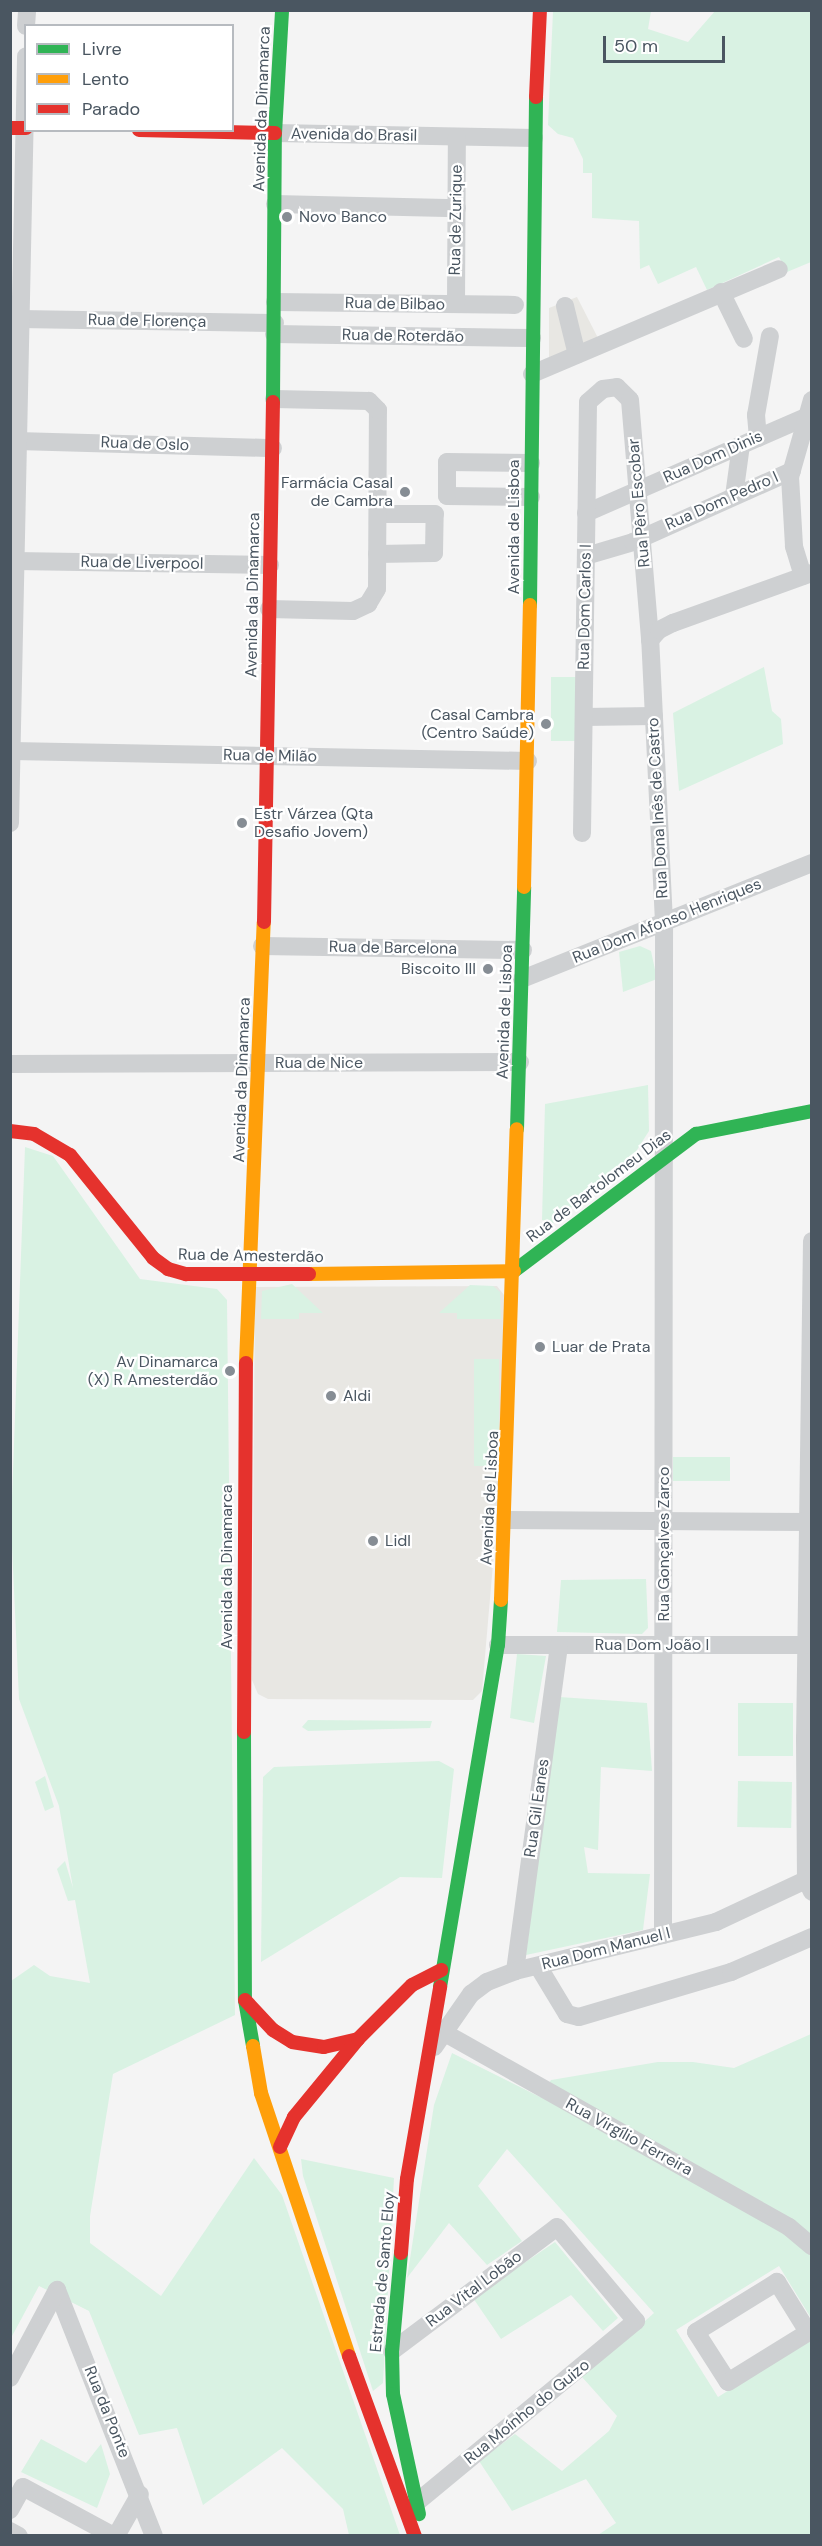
<!DOCTYPE html>
<html>
<head>
<meta charset="utf-8">
<style>
	body { margin:0 }
	#map { position:relative; width:822px; height:2546px; overflow:hidden; background:#f4f4f4; font-family:"DM Sans",sans-serif }
	div>[style] { position:absolute }
	[style*='--x'] { left:calc(var(--x)*1px); top:calc(var(--y)*1px); width:calc(var(--w)*1px); rotate:calc(var(--a)*1deg) }
	.commercial>* { inset:0; background:#e8e7e3 }
	.green>* { inset:0; background:#d9f2e3; transform-origin:0 0 }
	.street>* { height:18px; margin:-9px; padding:0 9px; transform-origin:9px; border-radius:9px; background:#ced0d2 }
	.fast>* { height:14px; margin:-7px; padding:0 7px; transform-origin:7px; border-radius:7px; background:#30b455 }
	.slow>* { height:14px; margin:-7px; padding:0 7px; transform-origin:7px; border-radius:7px; background:#ff9f0a }
	.jam>* { height:14px; margin:-7px; padding:0 7px; transform-origin:7px; border-radius:7px; background:#e5322d }
	.dots>* { width:16px; height:16px; translate:-50% -50%; box-sizing:border-box; border:3px solid #fff; border-radius:50% }
	span { translate:-50% -50%; white-space:nowrap; text-align:center; line-height:1.15; -webkit-text-stroke:4.5px #fff; paint-order:stroke }
	.street-label { font-size:16px; color:#4a5661 }
	.poi-label { font-size:16px; color:#4a5661 }
	.left { translate:0 -50%; text-align:left }
	.right { translate:-100% -50%; text-align:right }
	.frame { position:absolute; inset:0; border:12px solid #4a5661; pointer-events:none }
	.legend { position:absolute; left:24px; top:24px; width:210px; height:108px; box-sizing:border-box; background:#fff; border:2px solid #b7bbc0; margin:0; padding:8px 10px; list-style:none; font-size:18px; color:#4a5661 }
	.legend li { display:flex; align-items:center; gap:12px; height:30px }
	.legend b { width:30px; border:2px solid #b7bbc0 }
	.scale { position:absolute; left:603px; top:36px; width:122px; height:27px; box-sizing:border-box; border:3px solid #4a5661; border-top:0; padding-left:8px; font-size:18px; line-height:21px; white-space:nowrap; color:#4a5661; -webkit-text-stroke:4px #fff; paint-order:stroke }
</style>
</head>
<body>
<div id="map">
	<div class="commercial">
		<i style="clip-path:polygon(577px 297px,598px 338px,549px 359px,549px 308px)"></i>
		<i style="clip-path:polygon(497px 1286px,504px 1295px,501px 1471px,482px 1691px,473px 1700px,268px 1699px,258px 1694px,252px 1680px,255px 1287px)"></i>
	</div>
	<div class="green">
		<i style="clip-path:polygon(553px 11px,651px 11px,648px 29px,688px 42px,715px 11px,811px 11px,811px 262px,787px 272px,779px 257px,707px 290px,696px 267px,658px 284px,649px 265px,640px 269px,639px 221px,592px 218px,592px 173px,583px 173px,583px 159px,573px 138px,558px 134px,548px 125px)"></i>
		<i style="clip-path:polygon(764px 667px,772px 711px,781px 719px,783px 744px,679px 791px,673px 713px)"></i>
		<i style="left:551px;top:677px;width:28px;height:64px"></i>
		<i style="clip-path:polygon(640px 946px,651px 951px,657px 979px,623px 992px,619px 952px)"></i>
		<i style="clip-path:polygon(648px 1085px,649px 1131px,635px 1153px,553px 1223px,542px 1220px,545px 1104px)"></i>
		<i style="clip-path:polygon(25px 1147px,53px 1156px,140px 1279px,217px 1289px,227px 1300px,235px 2015px,113px 2074px,90px 2216px,90px 2243px,161px 2296px,254px 2158px,282px 2195px,400px 2535px,349px 2535px,343px 2509px,282px 2448px,203px 2505px,177px 2428px,139px 2435px,89px 2311px,39px 2286px,11px 2338px,11px 1981px,34px 1965px,50px 1976px,90px 1983px,75px 1900px,68px 1901px,57px 1869px,65px 1861px,73px 1888px,59px 1806px,19px 1699px,11px 1525px)"></i>
		<i style="clip-path:polygon(292px 1284px,323px 1313px,299px 1313px,299px 1319px,261px 1319px,262px 1291px)"></i>
		<i style="clip-path:polygon(470px 1285px,493px 1286px,500px 1292px,501px 1319px,457px 1319px,457px 1313px,439px 1313px)"></i>
		<i style="left:474px;top:1359px;width:25px;height:107px"></i>
		<i style="left:673px;top:1457px;width:57px;height:24px"></i>
		<i style="clip-path:polygon(646px 1579px,648px 1628px,642px 1634px,557px 1632px,561px 1580px)"></i>
		<i style="clip-path:polygon(517px 1654px,546px 1656px,534px 1723px,510px 1718px)"></i>
		<i style="clip-path:polygon(559px 1697px,647px 1703px,652px 1771px,601px 1767px,598px 1850px,584px 1847px,588px 1873px,650px 1874px,643px 1930px,526px 1955px)"></i>
		<i style="left:738px;top:1703px;width:55px;height:53px"></i>
		<i style="clip-path:polygon(308px 1720px,432px 1721px,430px 1728px,308px 1731px,302px 1727px)"></i>
		<i style="clip-path:polygon(439px 1761px,454px 1769px,442px 1878px,400px 1877px,261px 1962px,263px 1777px,274px 1767px)"></i>
		<i style="clip-path:polygon(45px 1776px,54px 1807px,45px 1811px,35px 1782px)"></i>
		<i style="left:792px;top:1782px;width:46px;height:54px;rotate:91deg"></i>
		<i style="clip-path:polygon(811px 2034px,811px 2318px,779px 2266px,676px 2330px,718px 2397px,811px 2339px,811px 2535px,598px 2535px,616px 2523px,586px 2479px,512px 2511px,479px 2461px,515px 2434px,562px 2471px,609px 2431px,617px 2416px,582px 2377px,654px 2313px,507px 2149px,478px 2186px,522px 2241px,487px 2265px,449px 2223px,407px 2278px,434px 2105px,452px 2053px,540px 2097px,551px 2080px,658px 2062px,693px 2062px,734px 2068px)"></i>
		<i style="clip-path:polygon(301px 2159px,394px 2178px,383px 2383px,373px 2391px,303px 2176px)"></i>
		<i style="clip-path:polygon(555px 2242px,618px 2318px,603px 2331px,571px 2295px,501px 2339px,473px 2298px)"></i>
		<i style="clip-path:polygon(41px 2439px,86px 2463px,101px 2444px,110px 2474px,97px 2508px,21px 2472px)"></i>
	</div>
	<div class="street">
		<i style="--x:26;--y:26;--w:16;--a:-86"></i>
		<i style="--x:275;--y:133;--w:259;--a:1.1"></i>
		<i style="--x:275;--y:204;--w:182;--a:1.3"></i>
		<i style="--x:721;--y:292;--w:52;--a:63.9"></i>
		<i style="--x:275;--y:302;--w:240;--a:0.7"></i>
		<i style="--x:456;--y:304;--w:167;--a:-89.7"></i>
		<i style="--x:565;--y:306;--w:50;--a:76.2"></i>
		<i style="--x:19;--y:319;--w:256;--a:0.9"></i>
		<i style="--x:274;--y:334;--w:258;--a:0.9"></i>
		<i style="--x:532;--y:374;--w:268;--a:-23"></i>
		<i style="--x:758;--y:438;--w:23;--a:-95"></i>
		<i style="--x:756;--y:415;--w:80;--a:-80"></i>
		<i style="--x:17;--y:441;--w:256;--a:1.6"></i>
		<i style="--x:734;--y:496;--w:51;--a:-82.2"></i>
		<i style="--x:531;--y:497;--w:84;--a:-179.3"></i>
		<i style="--x:447;--y:496;--w:34;--a:-90"></i>
		<i style="--x:447;--y:462;--w:84;--a:0.7"></i>
		<i style="--x:586;--y:513;--w:240;--a:-23.6"></i>
		<i style="--x:377;--y:554;--w:57;--a:-1"></i>
		<i style="--x:434;--y:553;--w:39;--a:-89"></i>
		<i style="--x:435;--y:514;--w:57;--a:180"></i>
		<i style="--x:586;--y:556;--w:49;--a:-16.6"></i>
		<i style="--x:633;--y:542;--w:174;--a:-24.1"></i>
		<i style="--x:15;--y:561;--w:255;--a:0.9"></i>
		<i style="--x:803;--y:576;--w:31;--a:-107"></i>
		<i style="--x:794;--y:546;--w:69;--a:-93.3"></i>
		<i style="--x:790;--y:477;--w:80;--a:-74.1"></i>
		<i style="--x:269;--y:609;--w:84;--a:1.4"></i>
		<i style="--x:353;--y:611;--w:17;--a:-25"></i>
		<i style="--x:368;--y:604;--w:17;--a:-59"></i>
		<i style="--x:377;--y:589;--w:179;--a:-89.7"></i>
		<i style="--x:378;--y:410;--w:13;--a:-135"></i>
		<i style="--x:369;--y:401;--w:95;--a:-178.8"></i>
		<i style="--x:584;--y:717;--w:70;--a:-0.8"></i>
		<i style="--x:12;--y:751;--w:516;--a:1.11"></i>
		<i style="--x:10;--y:823;--w:767;--a:-88.8"></i>
		<i style="--x:582;--y:833;--w:431;--a:-89.2"></i>
		<i style="--x:588;--y:402;--w:20;--a:-41"></i>
		<i style="--x:603;--y:389;--w:14;--a:-8"></i>
		<i style="--x:617;--y:387;--w:18;--a:45"></i>
		<i style="--x:630;--y:400;--w:241;--a:85.2"></i>
		<i style="--x:262;--y:946;--w:261;--a:0.9"></i>
		<i style="--x:522;--y:979;--w:312;--a:-21.8"></i>
		<i style="--x:10;--y:1064;--w:510;--a:-0.22"></i>
		<i style="--x:812;--y:1241;--w:497;--a:90.8"></i>
		<i style="--x:805;--y:1738;--w:141;--a:89.6"></i>
		<i style="--x:806;--y:1879;--w:14;--a:65"></i>
		<i style="--x:506;--y:1520;--w:302;--a:0.4"></i>
		<i style="--x:498;--y:1645;--w:307;--a:0"></i>
		<i style="--x:663;--y:1935;--w:1013;--a:-89.94"></i>
		<i style="--x:664;--y:922;--w:282;--a:-92.8"></i>
		<i style="--x:650;--y:640;--w:13;--a:-48"></i>
		<i style="--x:659;--y:630;--w:16;--a:-27"></i>
		<i style="--x:673;--y:623;--w:148;--a:-19.8"></i>
		<i style="--x:538;--y:1966;--w:56;--a:58.9"></i>
		<i style="--x:567;--y:2014;--w:12;--a:14"></i>
		<i style="--x:579;--y:2017;--w:159;--a:-16.5"></i>
		<i style="--x:731;--y:1972;--w:88;--a:-23.4"></i>
		<i style="--x:515;--y:1971;--w:329;--a:-82.3"></i>
		<i style="--x:443;--y:2032;--w:397;--a:29.4"></i>
		<i style="--x:789;--y:2227;--w:30;--a:40"></i>
		<i style="--x:434;--y:2047;--w:65;--a:-55.1"></i>
		<i style="--x:471;--y:1994;--w:20;--a:-37"></i>
		<i style="--x:487;--y:1982;--w:30;--a:-21"></i>
		<i style="--x:515;--y:1971;--w:207;--a:-13.7"></i>
		<i style="--x:716;--y:1922;--w:106;--a:-25.1"></i>
		<i style="--x:57;--y:2290;--w:264;--a:68.5"></i>
		<i style="--x:808;--y:2332;--w:59;--a:-121.8"></i>
		<i style="--x:777;--y:2282;--w:95;--a:148.3"></i>
		<i style="--x:696;--y:2332;--w:59;--a:57.4"></i>
		<i style="--x:728;--y:2382;--w:99;--a:-31.8"></i>
		<i style="--x:392;--y:2351;--w:206;--a:-36.9"></i>
		<i style="--x:557;--y:2227;--w:123;--a:50"></i>
		<i style="--x:636;--y:2321;--w:284;--a:140.4"></i>
		<i style="--x:10;--y:2378;--w:100;--a:-61.9"></i>
		<i style="--x:10;--y:2510;--w:26;--a:-61"></i>
		<i style="--x:23;--y:2487;--w:103;--a:28.3"></i>
		<i style="--x:10;--y:2531;--w:10;--a:29"></i>
		<i style="--x:116;--y:2536;--w:48;--a:-60.3"></i>
	</div>
	<div class="fast">
		<i style="--x:273;--y:402;--w:269;--a:-89.6"></i>
		<i style="--x:275;--y:133;--w:123;--a:-86.7"></i>
		<i style="--x:530;--y:605;--w:508;--a:-89.32"></i>
		<i style="--x:517;--y:1129;--w:242;--a:-88.3"></i>
		<i style="--x:514;--y:1271;--w:228;--a:-37"></i>
		<i style="--x:696;--y:1134;--w:118;--a:-11.2"></i>
		<i style="--x:244;--y:1732;--w:268;--a:89.8"></i>
		<i style="--x:245;--y:2000;--w:47;--a:80.1"></i>
		<i style="--x:440;--y:1987;--w:347;--a:-80.4"></i>
		<i style="--x:498;--y:1645;--w:45;--a:-86.2"></i>
		<i style="--x:401;--y:2253;--w:98;--a:95.2"></i>
		<i style="--x:392;--y:2351;--w:43;--a:88.7"></i>
		<i style="--x:393;--y:2394;--w:123;--a:77.8"></i>
	</div>
	<div class="slow">
		<i style="--x:524;--y:887;--w:282;--a:-88.8"></i>
		<i style="--x:309;--y:1274;--w:205;--a:-0.8"></i>
		<i style="--x:246;--y:1363;--w:441;--a:-87.7"></i>
		<i style="--x:501;--y:1600;--w:471;--a:-88.1"></i>
		<i style="--x:253;--y:2046;--w:48;--a:80.3"></i>
		<i style="--x:261;--y:2093;--w:277;--a:71.5"></i>
	</div>
	<div class="jam">
		<i style="--x:536;--y:97;--w:87;--a:-87.4"></i>
		<i style="--x:10;--y:128;--w:16;--a:0"></i>
		<i style="--x:139;--y:130;--w:136;--a:1.3"></i>
		<i style="--x:264;--y:922;--w:520;--a:-89.01"></i>
		<i style="--x:10;--y:1131;--w:24;--a:7"></i>
		<i style="--x:34;--y:1134;--w:42;--a:30.3"></i>
		<i style="--x:70;--y:1155;--w:132;--a:51.1"></i>
		<i style="--x:153;--y:1258;--w:19;--a:36"></i>
		<i style="--x:168;--y:1269;--w:19;--a:16"></i>
		<i style="--x:186;--y:1274;--w:123;--a:0"></i>
		<i style="--x:244;--y:1732;--w:369;--a:-89.7"></i>
		<i style="--x:245;--y:2000;--w:41;--a:47"></i>
		<i style="--x:273;--y:2030;--w:22;--a:32"></i>
		<i style="--x:292;--y:2042;--w:32;--a:9"></i>
		<i style="--x:324;--y:2047;--w:35;--a:-13"></i>
		<i style="--x:280;--y:2147;--w:33;--a:-65"></i>
		<i style="--x:294;--y:2117;--w:101;--a:-50.6"></i>
		<i style="--x:358;--y:2039;--w:76;--a:-45"></i>
		<i style="--x:412;--y:1985;--w:33;--a:-27"></i>
		<i style="--x:401;--y:2253;--w:74;--a:-85.4"></i>
		<i style="--x:407;--y:2179;--w:195;--a:-80.2"></i>
		<i style="--x:349;--y:2356;--w:192;--a:69.9"></i>
	</div>
	<div class="dots">
		<i style="left:287px;top:217px;background:#868d94"></i>
		<i style="left:405px;top:492px;background:#868d94"></i>
		<i style="left:546px;top:724px;background:#868d94"></i>
		<i style="left:242px;top:823px;background:#868d94"></i>
		<i style="left:488px;top:969px;background:#868d94"></i>
		<i style="left:540px;top:1347px;background:#868d94"></i>
		<i style="left:230px;top:1371px;background:#868d94"></i>
		<i style="left:331px;top:1396px;background:#868d94"></i>
		<i style="left:373px;top:1541px;background:#868d94"></i>
	</div>
	<div class="street-label">
		<span style="left:262px;top:109px;rotate:-88deg">Avenida da Dinamarca</span>
		<span style="left:354px;top:135px;rotate:1deg">Avenida do Brasil</span>
		<span style="left:456px;top:220px;rotate:-89deg">Rua de Zurique</span>
		<span style="left:395px;top:304px;rotate:1deg">Rua de Bilbao</span>
		<span style="left:147px;top:321px;rotate:1deg">Rua de Florença</span>
		<span style="left:403px;top:336px;rotate:1deg">Rua de Roterdão</span>
		<span style="left:145px;top:444px;rotate:2deg">Rua de Oslo</span>
		<span style="left:713px;top:457px;rotate:-24deg">Rua Dom Dinis</span>
		<span style="left:722px;top:501px;rotate:-24deg">Rua Dom Pedro I</span>
		<span style="left:639px;top:503px;rotate:-95deg">Rua Pêro Escobar</span>
		<span style="left:514px;top:527px;rotate:-90deg">Avenida de Lisboa</span>
		<span style="left:142px;top:563px;rotate:1deg">Rua de Liverpool</span>
		<span style="left:253px;top:595px;rotate:-89deg">Avenida da Dinamarca</span>
		<span style="left:585px;top:607px;rotate:-89deg">Rua Dom Carlos I</span>
		<span style="left:270px;top:756px;rotate:1deg">Rua de Milão</span>
		<span style="left:658px;top:808px;rotate:-93deg">Rua Dona Inês de Castro</span>
		<span style="left:667px;top:921px;rotate:-22deg">Rua Dom Afonso Henriques</span>
		<span style="left:393px;top:948px;rotate:1deg">Rua de Barcelona</span>
		<span style="left:505px;top:1012px;rotate:-88deg">Avenida de Lisboa</span>
		<span style="left:319px;top:1063px">Rua de Nice</span>
		<span style="left:242px;top:1080px;rotate:-88deg">Avenida da Dinamarca</span>
		<span style="left:599px;top:1186px;rotate:-37deg">Rua de Bartolomeu Dias</span>
		<span style="left:251px;top:1256px;rotate:1deg">Rua de Amesterdão</span>
		<span style="left:490px;top:1498px;rotate:-87deg">Avenida de Lisboa</span>
		<span style="left:664px;top:1544px;rotate:-90deg">Rua Gonçalves Zarco</span>
		<span style="left:227px;top:1567px;rotate:-90deg">Avenida da Dinamarca</span>
		<span style="left:652px;top:1645px">Rua Dom João I</span>
		<span style="left:537px;top:1808px;rotate:-82deg">Rua Gil Eanes</span>
		<span style="left:606px;top:1949px;rotate:-14deg">Rua Dom Manuel I</span>
		<span style="left:629px;top:2137px;rotate:29deg">Rua Virgílio Ferreira</span>
		<span style="left:383px;top:2272px;rotate:-85deg">Estrada de Santo Eloy</span>
		<span style="left:474px;top:2289px;rotate:-37deg">Rua Vital Lobão</span>
		<span style="left:107px;top:2412px;rotate:68deg">Rua da Ponte</span>
		<span style="left:527px;top:2412px;rotate:-39deg">Rua Moínho do Guizo</span>
	</div>
	<div class="poi-label">
		<span class="left" style="left:299px;top:217px">Novo Banco</span>
		<span class="right" style="left:393px;top:492px">Farmácia Casal<br>de Cambra</span>
		<span class="right" style="left:534px;top:724px">Casal Cambra<br>(Centro Saúde)</span>
		<span class="left" style="left:254px;top:823px">Estr Várzea (Qta<br>Desafio Jovem)</span>
		<span class="right" style="left:476px;top:969px">Biscoito III</span>
		<span class="left" style="left:552px;top:1347px">Luar de Prata</span>
		<span class="right" style="left:218px;top:1371px">Av Dinamarca<br>(X) R Amesterdão</span>
		<span class="left" style="left:343px;top:1396px">Aldi</span>
		<span class="left" style="left:385px;top:1541px">Lidl</span>
	</div>
	<div class="frame"></div>
	<ul class="legend">
	<li><b style="height:8px;background:#30b455"></b>Livre</li>
	<li><b style="height:8px;background:#ff9f0a"></b>Lento</li>
	<li><b style="height:8px;background:#e5322d"></b>Parado</li>
	</ul>
	<div class="scale">50 m</div>
</div>
</body>
</html>
